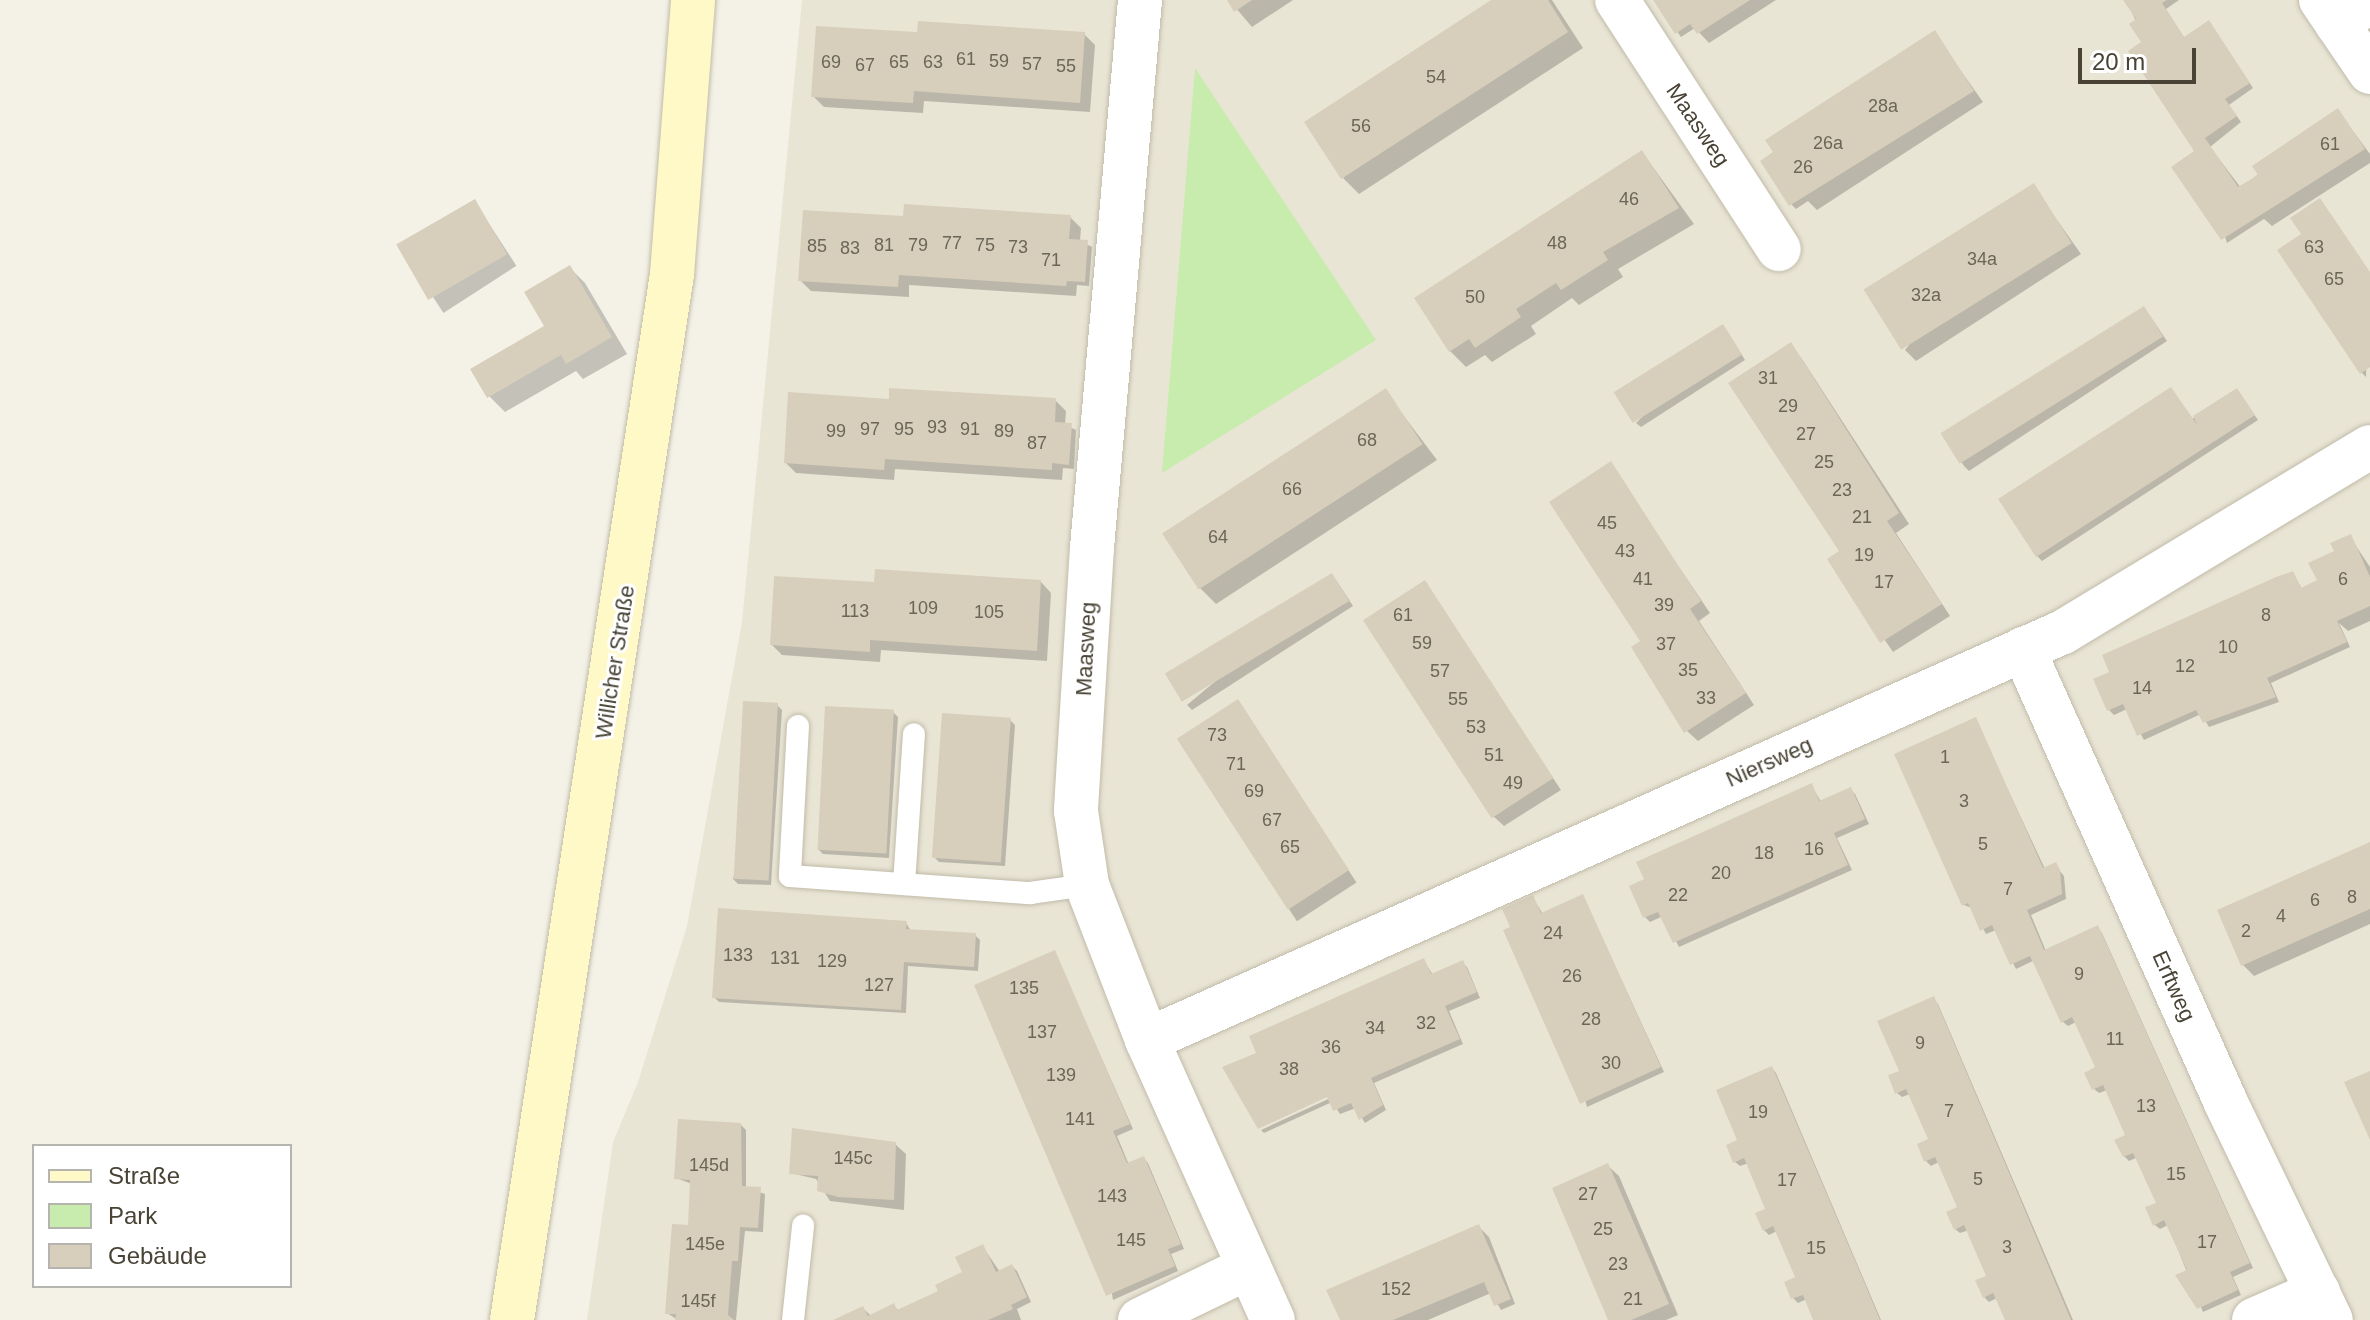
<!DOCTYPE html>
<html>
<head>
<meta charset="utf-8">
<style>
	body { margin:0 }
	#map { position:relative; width:2370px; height:1320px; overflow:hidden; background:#f4f2e7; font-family:Helvetica,sans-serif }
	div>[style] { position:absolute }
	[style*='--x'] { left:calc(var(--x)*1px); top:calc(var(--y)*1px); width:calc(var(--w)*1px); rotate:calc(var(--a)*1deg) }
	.residential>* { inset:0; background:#e9e5d5 }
	.green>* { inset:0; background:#c8ebae }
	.shadow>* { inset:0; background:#0003; transform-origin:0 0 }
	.building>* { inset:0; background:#d7cfbc; transform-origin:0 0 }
	.roads { filter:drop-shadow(0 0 2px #c1bba9) drop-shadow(0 0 2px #c1bba9) }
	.lane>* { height:22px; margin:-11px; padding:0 11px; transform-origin:11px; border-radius:11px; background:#fff }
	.street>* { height:44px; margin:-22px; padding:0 22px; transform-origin:22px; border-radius:22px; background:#fff }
	.secondary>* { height:44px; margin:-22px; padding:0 22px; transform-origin:22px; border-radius:22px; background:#fff8c7 }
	span { translate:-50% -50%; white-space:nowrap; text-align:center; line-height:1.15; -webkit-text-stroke:6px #fff; paint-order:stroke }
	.number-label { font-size:18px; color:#6c6657 }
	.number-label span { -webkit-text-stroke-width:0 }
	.street-label { font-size:22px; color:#484335 }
	.legend { position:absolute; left:32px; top:1144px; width:260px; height:144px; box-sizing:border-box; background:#fff; border:2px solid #b6b4ae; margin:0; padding:10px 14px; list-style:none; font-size:24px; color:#484335 }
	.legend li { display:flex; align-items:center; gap:16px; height:40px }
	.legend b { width:40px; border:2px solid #b6b4ae }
	.scale { position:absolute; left:2078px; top:48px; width:118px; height:36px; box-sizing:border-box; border:4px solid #484335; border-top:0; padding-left:10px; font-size:24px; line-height:28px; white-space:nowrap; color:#484335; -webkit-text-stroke:6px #fff; paint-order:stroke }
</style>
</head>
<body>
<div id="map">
	<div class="residential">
		<i style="clip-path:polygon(802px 0,2370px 0,2370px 1320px,587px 1320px,613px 1142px,638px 1082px,687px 926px,742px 622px)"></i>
	</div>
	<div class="green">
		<i style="clip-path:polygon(1195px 68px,1376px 340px,1162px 473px)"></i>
	</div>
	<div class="shadow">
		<i style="clip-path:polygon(1229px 0,1293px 0,1252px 27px)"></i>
		<i style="clip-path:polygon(1496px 0,1552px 0,1583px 48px,1359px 194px,1343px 178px)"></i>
		<i style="clip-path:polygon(1655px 0,1776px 0,1709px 43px,1695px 28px,1681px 37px)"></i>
		<i style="clip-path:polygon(2126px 0,2179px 0,2166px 9px,2185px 39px,2213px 28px,2253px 88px,2229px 105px,2241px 122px,2210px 147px,2241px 188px,2338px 111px,2370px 154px,2370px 163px,2272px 226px,2264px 219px,2227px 243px,2197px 151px)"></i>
		<i style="clip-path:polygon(1934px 33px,1983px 102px,1817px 210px,1808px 201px,1796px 209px,1791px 204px)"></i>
		<i style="clip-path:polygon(919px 34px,1084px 34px,1095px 45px,1090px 112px,924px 101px,923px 113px,824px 107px,813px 96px)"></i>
		<i style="clip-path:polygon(1642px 152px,1694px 224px,1618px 269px,1623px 277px,1579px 305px,1572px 298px,1531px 326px,1536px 334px,1492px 362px,1485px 355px,1466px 367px,1450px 351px)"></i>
		<i style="clip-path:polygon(2033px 186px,2081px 254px,1916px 361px,1905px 350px)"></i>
		<i style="left:475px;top:202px;width:76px;height:87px;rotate:57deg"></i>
		<i style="clip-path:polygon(1070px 217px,1081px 228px,1080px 241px,1092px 247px,1089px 286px,1077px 285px,1076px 296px,909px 285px,909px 297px,811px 291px,800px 280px,905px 218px)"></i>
		<i style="clip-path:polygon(2303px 235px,2370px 274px,2366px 377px,2362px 373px)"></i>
		<i style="clip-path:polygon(569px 267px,585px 283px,627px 354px,583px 379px,576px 371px,505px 412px,489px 396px,546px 327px)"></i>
		<i style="clip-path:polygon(2148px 313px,2167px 341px,1969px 471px,1964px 466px,1946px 438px)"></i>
		<i style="clip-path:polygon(1727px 331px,1745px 360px,1641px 427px,1636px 423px)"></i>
		<i style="clip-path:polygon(1800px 356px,1909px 524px,1896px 533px,1950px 616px,1893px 652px,1830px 560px,1842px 552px)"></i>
		<i style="clip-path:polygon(2237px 390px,2258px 420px,2042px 561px,2037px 556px,2192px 419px)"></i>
		<i style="clip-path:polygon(1385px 391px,1437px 460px,1216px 604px,1200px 588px)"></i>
		<i style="clip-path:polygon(1055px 400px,1066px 411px,1065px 425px,1076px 430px,1074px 469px,1063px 468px,1062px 480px,895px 469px,894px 480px,796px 473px,786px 463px)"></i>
		<i style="clip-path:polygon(1610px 465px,1710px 613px,1699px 621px,1754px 705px,1698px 741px,1687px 731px,1642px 642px)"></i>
		<i style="clip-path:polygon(2350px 537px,2370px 567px,2370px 621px,2348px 631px,2339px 623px,2350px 647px,2271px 683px,2279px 702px,2209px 727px,2201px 714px,2144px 740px,2127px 709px,2114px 715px,2109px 710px,2293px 573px,2302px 589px,2319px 581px)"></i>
		<i style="clip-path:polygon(1336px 580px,1353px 606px,1192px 710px,1187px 705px)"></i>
		<i style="clip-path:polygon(1041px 582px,1051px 593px,1047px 661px,881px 650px,880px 662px,782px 655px,772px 645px,876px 584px)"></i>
		<i style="clip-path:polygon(1423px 583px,1561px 790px,1504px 826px,1493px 816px)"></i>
		<i style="clip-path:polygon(777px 705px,782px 710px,771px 885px,738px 884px,733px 879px)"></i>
		<i style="clip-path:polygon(893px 712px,898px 717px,889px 858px,823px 854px,818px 849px)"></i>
		<i style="left:1247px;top:714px;width:201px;height:71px;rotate:57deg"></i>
		<i style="clip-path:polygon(1975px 719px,2045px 869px,2055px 865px,2064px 876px,2066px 899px,2031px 915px,2046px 951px,2098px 928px,2102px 933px,2253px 1268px,2233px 1277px,2241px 1295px,2203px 1312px,2168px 1225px,2160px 1229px,2155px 1225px,2158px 1204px,2138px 1157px,2129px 1161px,2124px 1156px,2128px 1136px,2107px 1090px,2099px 1093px,2094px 1089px,2097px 1068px,2076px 1022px,2068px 1026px,2063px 1022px,2035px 960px,2016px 969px,1996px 930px,1986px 934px,1972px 908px,1964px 905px)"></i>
		<i style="clip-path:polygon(1010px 720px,1015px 725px,1005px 866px,939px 862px,934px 857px)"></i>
		<i style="clip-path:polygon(1812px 786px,1821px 802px,1850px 789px,1855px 794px,1869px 824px,1837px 838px,1852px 870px,1679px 947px,1663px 916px,1650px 922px,1645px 917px)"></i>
		<i style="clip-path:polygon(2370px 844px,2370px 924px,2254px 976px,2243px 965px)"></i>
		<i style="clip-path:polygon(1583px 896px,1664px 1072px,1587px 1107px,1533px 898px,1543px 914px)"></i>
		<i style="clip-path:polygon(906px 923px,911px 931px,975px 935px,980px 940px,978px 971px,908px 966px,906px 1013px,719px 1002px,714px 997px)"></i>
		<i style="clip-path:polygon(1055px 953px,1133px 1129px,1117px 1136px,1129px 1165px,1143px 1158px,1148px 1163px,1184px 1249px,1171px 1254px,1178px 1271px,1113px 1300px)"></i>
		<i style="clip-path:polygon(1424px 961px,1433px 975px,1462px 963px,1467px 967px,1480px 998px,1449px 1011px,1463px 1044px,1374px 1083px,1386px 1110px,1365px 1123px,1356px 1108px,1340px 1114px,1332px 1102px,1264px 1133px,1261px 1130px,1337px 1095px,1259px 1054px)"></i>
		<i style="clip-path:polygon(1933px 999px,1938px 1004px,2073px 1320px,2007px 1320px,1997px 1298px,1989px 1302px,1984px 1297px,1988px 1277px,1969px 1230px,1960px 1233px,1955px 1229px,1959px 1208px,1939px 1162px,1931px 1166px,1926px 1161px,1930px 1140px,1910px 1094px,1902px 1097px,1897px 1093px)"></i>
		<i style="clip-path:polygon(1772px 1068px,1776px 1073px,1881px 1320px,1815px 1320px,1807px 1299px,1798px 1303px,1793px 1298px,1797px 1278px,1777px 1231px,1769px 1235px,1764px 1230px,1768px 1210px,1749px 1163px,1740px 1166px,1735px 1162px)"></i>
		<i style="clip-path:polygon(741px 1125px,746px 1130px,746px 1188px,765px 1194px,763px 1232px,745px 1231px,736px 1320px,678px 1320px,667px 1313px,689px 1227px,692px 1184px,676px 1178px)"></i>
		<i style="clip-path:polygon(895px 1144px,906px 1154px,904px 1210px,830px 1201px,816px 1179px,791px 1173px)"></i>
		<i style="clip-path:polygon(1608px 1166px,1619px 1176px,1678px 1315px,1666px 1320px,1610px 1320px)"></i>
		<i style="clip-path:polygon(1478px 1226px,1489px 1237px,1515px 1304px,1501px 1310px,1491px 1293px,1428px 1320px,1342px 1320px)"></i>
		<i style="clip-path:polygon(983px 1247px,1000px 1272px,1012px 1266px,1017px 1271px,1031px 1302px,1017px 1309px,1021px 1320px,838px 1320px,863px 1308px,871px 1316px,894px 1306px,899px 1311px,941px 1292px,965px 1273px)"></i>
	</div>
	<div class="building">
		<i style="clip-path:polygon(1227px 0,1252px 0,1234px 12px)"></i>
		<i style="clip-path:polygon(1491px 0,1548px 0,1568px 32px,1341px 179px,1304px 122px)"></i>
		<i style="clip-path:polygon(1653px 0,1750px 0,1697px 34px,1690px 24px,1675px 34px)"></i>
		<i style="clip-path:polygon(2123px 0,2167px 0,2162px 3px,2184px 37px,2209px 20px,2250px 83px,2225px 99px,2237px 116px,2205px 138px,2238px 187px,2258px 175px,2252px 166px,2338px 108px,2365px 149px,2221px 240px,2171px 167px,2194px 151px,2128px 51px,2141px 42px,2129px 24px,2136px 19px)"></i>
		<i style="clip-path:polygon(918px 21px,1085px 32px,1080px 103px,914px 91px,913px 103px,811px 97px,816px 26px,917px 32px)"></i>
		<i style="clip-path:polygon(1935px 30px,1974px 91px,1789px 206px,1760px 161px,1773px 152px,1765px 140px)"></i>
		<i style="clip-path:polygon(1642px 150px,1679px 208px,1603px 252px,1608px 260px,1561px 290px,1556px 283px,1516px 309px,1521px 317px,1475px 348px,1469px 339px,1449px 352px,1414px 298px)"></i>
		<i style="left:2034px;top:183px;width:71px;height:201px;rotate:58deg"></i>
		<i style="clip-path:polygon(2320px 198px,2370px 272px,2370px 367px,2360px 374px,2277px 250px,2301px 234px,2290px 218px)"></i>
		<i style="left:475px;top:199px;width:64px;height:91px;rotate:60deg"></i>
		<i style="clip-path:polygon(904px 204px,1071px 215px,1069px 239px,1088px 240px,1085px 282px,1067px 281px,1066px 286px,899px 275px,898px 287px,798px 281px,803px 210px,903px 216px)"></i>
		<i style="clip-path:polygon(570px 265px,612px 337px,566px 364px,561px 355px,487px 398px,470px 369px,544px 326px,524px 292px)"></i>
		<i style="left:2144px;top:306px;width:36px;height:240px;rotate:58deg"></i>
		<i style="left:1723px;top:324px;width:36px;height:129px;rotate:58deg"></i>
		<i style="clip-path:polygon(1791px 342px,1899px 513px,1887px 521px,1942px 604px,1880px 643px,1827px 559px,1839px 551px,1728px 383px)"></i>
		<i style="clip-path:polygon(2171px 387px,2198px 426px,2193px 416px,2237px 388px,2255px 415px,2036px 557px,1998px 499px)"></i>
		<i style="clip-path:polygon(889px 388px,1056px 398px,1055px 422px,1072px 423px,1069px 465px,1052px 463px,1052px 470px,885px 459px,884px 470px,784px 463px,788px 392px,889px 399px)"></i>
		<i style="left:1386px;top:388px;width:67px;height:267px;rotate:57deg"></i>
		<i style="clip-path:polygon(1611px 461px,1701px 601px,1690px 609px,1746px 693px,1684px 733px,1631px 647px,1640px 641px,1549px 502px)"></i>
		<i style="clip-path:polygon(2351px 534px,2370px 577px,2370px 606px,2337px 621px,2347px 642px,2267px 678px,2276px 697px,2203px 723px,2196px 710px,2137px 736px,2123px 704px,2107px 711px,2093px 679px,2109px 672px,2102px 655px,2276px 577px,2293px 571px,2301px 588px,2317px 580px,2308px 563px,2334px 551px,2330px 543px)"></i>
		<i style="clip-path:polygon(875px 569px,1041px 580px,1037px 651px,870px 640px,870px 652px,770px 645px,774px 576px,874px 582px)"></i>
		<i style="left:1332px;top:573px;width:33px;height:195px;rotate:59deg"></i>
		<i style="left:1425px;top:580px;width:236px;height:74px;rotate:57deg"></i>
		<i style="left:1238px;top:699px;width:204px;height:73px;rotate:57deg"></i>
		<i style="left:743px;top:701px;width:35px;height:178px;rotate:3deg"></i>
		<i style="left:825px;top:706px;width:69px;height:144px;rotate:3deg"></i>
		<i style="left:942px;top:713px;width:69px;height:145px;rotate:4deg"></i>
		<i style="clip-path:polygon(1976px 717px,2043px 868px,2056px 862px,2060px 870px,2062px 894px,2027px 910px,2044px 950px,2098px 925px,2250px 1263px,2230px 1272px,2238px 1290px,2197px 1309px,2175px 1275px,2187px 1270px,2164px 1220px,2153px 1226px,2145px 1207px,2156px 1203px,2133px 1153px,2123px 1157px,2114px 1140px,2125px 1135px,2103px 1085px,2092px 1090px,2084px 1073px,2095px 1067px,2072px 1017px,2061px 1023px,2030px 956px,2010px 965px,1992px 925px,1980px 931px,1968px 903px,1962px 906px,1894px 754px)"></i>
		<i style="clip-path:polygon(1812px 783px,1819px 801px,1851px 787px,1865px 819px,1834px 833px,1848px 865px,1673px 943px,1658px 912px,1643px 918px,1629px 886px,1644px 879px,1636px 862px)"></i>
		<i style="clip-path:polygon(2370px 842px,2370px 909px,2241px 966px,2217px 910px)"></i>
		<i style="clip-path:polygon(1583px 894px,1661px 1067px,1580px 1104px,1503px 930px,1510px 927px,1502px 909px,1533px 895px,1541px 913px)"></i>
		<i style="clip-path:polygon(718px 908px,907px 921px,906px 929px,976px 933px,974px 967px,904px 962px,901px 1010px,712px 998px)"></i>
		<i style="clip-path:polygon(1055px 950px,1130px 1124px,1113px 1131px,1127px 1163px,1144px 1156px,1181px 1244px,1168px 1249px,1175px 1266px,1106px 1296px,974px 985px)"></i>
		<i style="clip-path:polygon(1424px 958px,1431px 974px,1463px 960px,1477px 992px,1445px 1006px,1460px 1039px,1371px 1078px,1383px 1105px,1359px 1120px,1351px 1103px,1333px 1111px,1327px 1097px,1258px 1129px,1222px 1067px,1256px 1053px,1249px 1036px)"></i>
		<i style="clip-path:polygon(1934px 996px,2021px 1201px,2071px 1320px,2005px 1320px,1993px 1293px,1983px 1298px,1975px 1280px,1986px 1276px,1964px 1225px,1954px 1230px,1946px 1212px,1957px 1207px,1935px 1157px,1924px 1162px,1917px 1144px,1928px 1139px,1906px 1089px,1895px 1094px,1888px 1075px,1899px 1071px,1877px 1021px)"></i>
		<i style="clip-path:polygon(1772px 1066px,1859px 1270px,1880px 1320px,1813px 1320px,1803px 1295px,1791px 1299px,1784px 1282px,1795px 1277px,1773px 1226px,1763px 1231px,1755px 1213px,1765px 1209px,1744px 1158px,1733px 1163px,1726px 1145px,1737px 1140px,1716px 1090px)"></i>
		<i style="clip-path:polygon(2370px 1071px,2370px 1140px,2344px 1082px)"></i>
		<i style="clip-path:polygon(678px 1119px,741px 1123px,742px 1186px,761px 1187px,758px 1228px,740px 1227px,738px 1261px,732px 1261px,728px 1315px,734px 1320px,675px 1320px,676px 1314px,665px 1314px,672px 1224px,688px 1225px,690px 1180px,674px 1179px)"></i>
		<i style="clip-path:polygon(792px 1128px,896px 1142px,894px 1200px,838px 1197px,817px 1191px,818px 1176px,789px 1174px)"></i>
		<i style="clip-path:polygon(1608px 1163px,1669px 1304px,1631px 1320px,1608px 1320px,1552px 1188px)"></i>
		<i style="clip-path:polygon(1479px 1224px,1511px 1299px,1494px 1306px,1484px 1282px,1393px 1320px,1340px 1320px,1326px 1290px)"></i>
		<i style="clip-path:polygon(983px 1244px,996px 1272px,1012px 1264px,1027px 1297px,1011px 1305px,1013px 1309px,988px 1320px,833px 1320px,863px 1306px,868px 1316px,894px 1303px,897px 1310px,938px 1291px,935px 1285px,962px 1272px,955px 1257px)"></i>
	</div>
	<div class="roads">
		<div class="lane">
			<i style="--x:798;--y:726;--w:150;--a:93.1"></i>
			<i style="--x:790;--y:876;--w:241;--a:4.1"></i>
			<i style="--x:1030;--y:893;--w:58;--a:-8"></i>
			<i style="--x:904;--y:884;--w:150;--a:-86.2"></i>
			<i style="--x:793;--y:1320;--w:95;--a:-83.9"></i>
		</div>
		<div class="street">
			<i style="--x:1140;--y:0;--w:549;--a:95.01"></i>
			<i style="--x:1092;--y:547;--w:264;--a:93.5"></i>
			<i style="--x:1076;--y:811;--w:75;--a:81.5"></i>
			<i style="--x:1087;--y:885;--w:166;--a:68.8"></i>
			<i style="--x:1147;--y:1040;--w:307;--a:65.8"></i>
			<i style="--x:1617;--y:0;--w:297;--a:57"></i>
			<i style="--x:2321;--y:0;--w:87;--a:55.8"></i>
			<i style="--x:2337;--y:24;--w:40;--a:-34.9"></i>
			<i style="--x:2023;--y:649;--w:495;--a:65.9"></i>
			<i style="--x:2225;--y:1101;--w:243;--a:64.2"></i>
			<i style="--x:1147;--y:1040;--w:1003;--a:-24.01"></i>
			<i style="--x:2063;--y:632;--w:358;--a:-31.1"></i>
			<i style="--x:1140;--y:1320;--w:121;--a:-25.9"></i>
			<i style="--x:2254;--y:1320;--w:70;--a:-23.6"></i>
		</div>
		<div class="secondary">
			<i style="--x:512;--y:1320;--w:1058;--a:-81.3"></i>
			<i style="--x:672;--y:274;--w:275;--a:-85.6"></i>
		</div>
	</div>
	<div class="number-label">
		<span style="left:966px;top:59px">61</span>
		<span style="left:999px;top:61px">59</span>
		<span style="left:831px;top:62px">69</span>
		<span style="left:899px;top:62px">65</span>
		<span style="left:933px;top:62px">63</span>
		<span style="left:1032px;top:64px">57</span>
		<span style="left:865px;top:65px">67</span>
		<span style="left:1066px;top:66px">55</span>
		<span style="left:1436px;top:77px">54</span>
		<span style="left:1883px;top:106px">28a</span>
		<span style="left:1361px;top:126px">56</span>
		<span style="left:1828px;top:143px">26a</span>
		<span style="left:2330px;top:144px">61</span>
		<span style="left:1803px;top:167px">26</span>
		<span style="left:1629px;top:199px">46</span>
		<span style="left:952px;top:243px">77</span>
		<span style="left:1557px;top:243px">48</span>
		<span style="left:884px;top:245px">81</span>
		<span style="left:918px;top:245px">79</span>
		<span style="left:985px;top:245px">75</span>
		<span style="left:817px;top:246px">85</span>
		<span style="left:1018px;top:247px">73</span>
		<span style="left:2314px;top:247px">63</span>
		<span style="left:850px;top:248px">83</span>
		<span style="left:1982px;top:259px">34a</span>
		<span style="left:1051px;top:260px">71</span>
		<span style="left:2334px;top:279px">65</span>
		<span style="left:1926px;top:295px">32a</span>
		<span style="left:1475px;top:297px">50</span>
		<span style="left:1768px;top:378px">31</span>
		<span style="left:1788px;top:406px">29</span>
		<span style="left:937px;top:427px">93</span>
		<span style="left:870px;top:429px">97</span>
		<span style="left:904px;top:429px">95</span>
		<span style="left:970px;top:429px">91</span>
		<span style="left:836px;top:431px">99</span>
		<span style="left:1004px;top:431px">89</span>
		<span style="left:1806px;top:434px">27</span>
		<span style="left:1367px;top:440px">68</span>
		<span style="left:1037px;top:443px">87</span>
		<span style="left:1824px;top:462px">25</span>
		<span style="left:1292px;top:489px">66</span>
		<span style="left:1842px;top:490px">23</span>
		<span style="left:1862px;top:517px">21</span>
		<span style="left:1607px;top:523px">45</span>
		<span style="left:1218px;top:537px">64</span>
		<span style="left:1625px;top:551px">43</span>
		<span style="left:1864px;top:555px">19</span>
		<span style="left:1643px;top:579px">41</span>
		<span style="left:2343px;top:579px">6</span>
		<span style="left:1884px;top:582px">17</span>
		<span style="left:1664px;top:605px">39</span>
		<span style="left:923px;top:608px">109</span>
		<span style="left:855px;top:611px">113</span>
		<span style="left:989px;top:612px">105</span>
		<span style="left:1403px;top:615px">61</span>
		<span style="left:2266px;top:615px">8</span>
		<span style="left:1422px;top:643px">59</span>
		<span style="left:1666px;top:644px">37</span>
		<span style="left:2228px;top:647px">10</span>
		<span style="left:2185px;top:666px">12</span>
		<span style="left:1688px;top:670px">35</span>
		<span style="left:1440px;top:671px">57</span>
		<span style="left:2142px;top:688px">14</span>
		<span style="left:1706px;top:698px">33</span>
		<span style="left:1458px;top:699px">55</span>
		<span style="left:1476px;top:727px">53</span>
		<span style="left:1217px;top:735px">73</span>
		<span style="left:1494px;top:755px">51</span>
		<span style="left:1945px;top:757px">1</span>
		<span style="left:1236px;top:764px">71</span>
		<span style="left:1513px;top:783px">49</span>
		<span style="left:1254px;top:791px">69</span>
		<span style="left:1964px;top:801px">3</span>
		<span style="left:1272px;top:820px">67</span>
		<span style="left:1983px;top:844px">5</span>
		<span style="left:1290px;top:847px">65</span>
		<span style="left:1814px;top:849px">16</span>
		<span style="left:1764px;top:853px">18</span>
		<span style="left:1721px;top:873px">20</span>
		<span style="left:2008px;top:889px">7</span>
		<span style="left:1678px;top:895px">22</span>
		<span style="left:2352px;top:897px">8</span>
		<span style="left:2315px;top:900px">6</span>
		<span style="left:2281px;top:916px">4</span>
		<span style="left:2246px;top:931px">2</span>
		<span style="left:1553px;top:933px">24</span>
		<span style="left:738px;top:955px">133</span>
		<span style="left:785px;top:958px">131</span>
		<span style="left:832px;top:961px">129</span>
		<span style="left:2079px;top:974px">9</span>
		<span style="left:1572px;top:976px">26</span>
		<span style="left:879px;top:985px">127</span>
		<span style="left:1024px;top:988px">135</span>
		<span style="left:1591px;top:1019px">28</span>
		<span style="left:1426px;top:1023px">32</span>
		<span style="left:1375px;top:1028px">34</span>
		<span style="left:1042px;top:1032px">137</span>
		<span style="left:2115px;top:1039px">11</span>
		<span style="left:1920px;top:1043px">9</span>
		<span style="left:1331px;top:1047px">36</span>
		<span style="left:1611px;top:1063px">30</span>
		<span style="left:1289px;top:1069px">38</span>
		<span style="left:1061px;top:1075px">139</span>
		<span style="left:2146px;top:1106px">13</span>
		<span style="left:1949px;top:1111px">7</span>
		<span style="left:1758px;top:1112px">19</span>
		<span style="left:1080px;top:1119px">141</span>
		<span style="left:853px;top:1158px">145c</span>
		<span style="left:709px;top:1165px">145d</span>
		<span style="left:2176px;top:1174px">15</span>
		<span style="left:1978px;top:1179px">5</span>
		<span style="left:1787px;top:1180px">17</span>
		<span style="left:1588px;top:1194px">27</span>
		<span style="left:1112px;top:1196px">143</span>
		<span style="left:1603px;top:1229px">25</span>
		<span style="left:1131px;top:1240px">145</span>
		<span style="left:2207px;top:1242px">17</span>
		<span style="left:705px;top:1244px">145e</span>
		<span style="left:2007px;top:1247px">3</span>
		<span style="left:1816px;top:1248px">15</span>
		<span style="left:1618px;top:1264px">23</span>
		<span style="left:1396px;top:1289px">152</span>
		<span style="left:1633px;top:1299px">21</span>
		<span style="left:698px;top:1301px">145f</span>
	</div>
	<div class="street-label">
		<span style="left:1698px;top:125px;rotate:56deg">Maasweg</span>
		<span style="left:1086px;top:649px;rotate:-87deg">Maasweg</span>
		<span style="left:615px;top:662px;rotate:-81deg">Willicher Straße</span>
		<span style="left:1769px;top:762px;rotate:-24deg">Niersweg</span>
		<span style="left:2174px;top:986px;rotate:66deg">Erftweg</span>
	</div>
	<ul class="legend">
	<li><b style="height:10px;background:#fff8c7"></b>Straße</li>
	<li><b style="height:22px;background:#c8ebae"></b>Park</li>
	<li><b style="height:22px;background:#d7cfbc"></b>Gebäude</li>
	</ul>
	<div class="scale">20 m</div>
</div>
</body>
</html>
